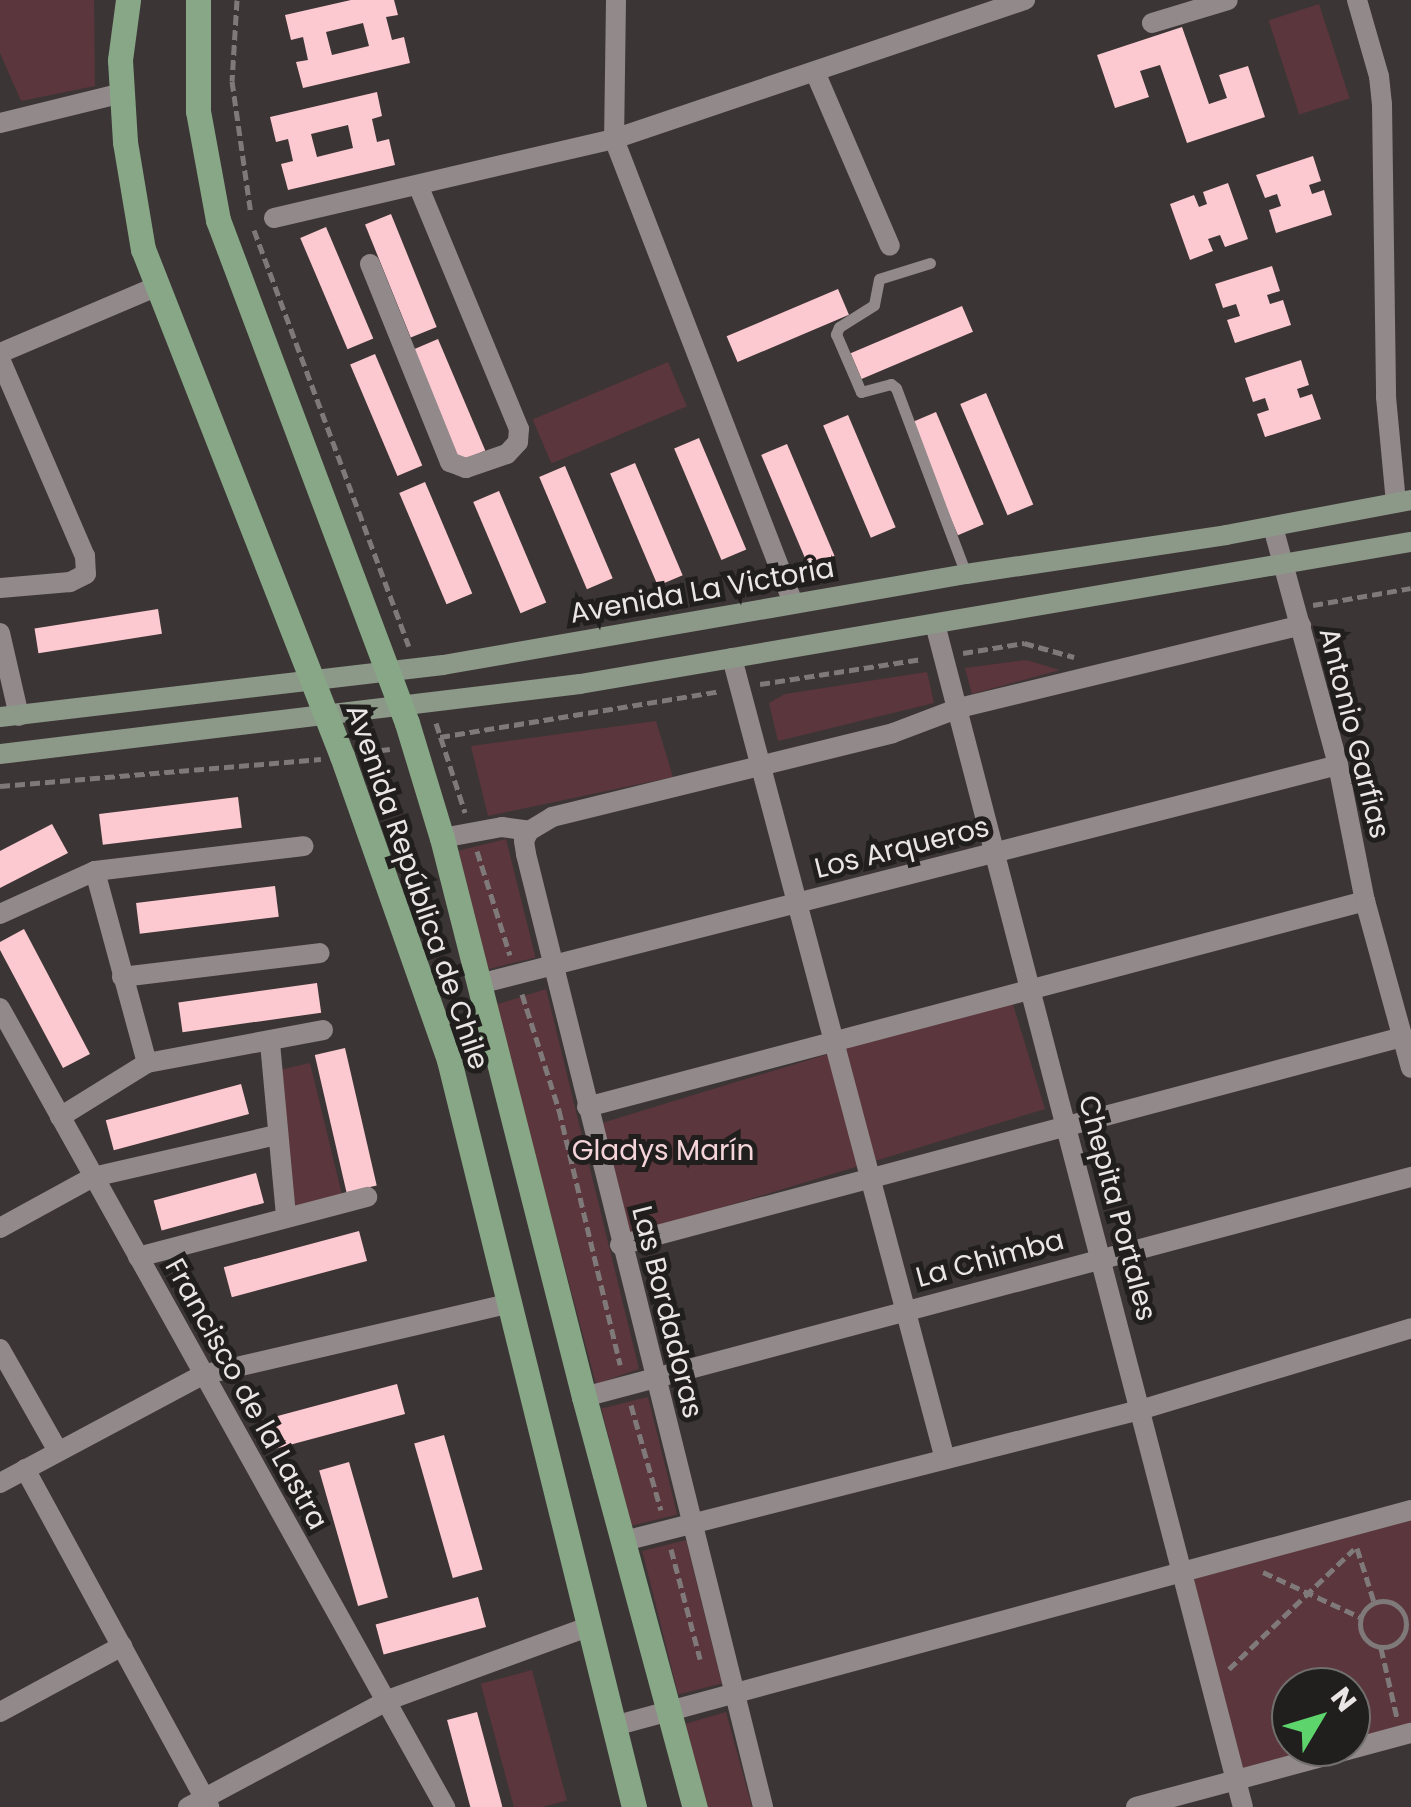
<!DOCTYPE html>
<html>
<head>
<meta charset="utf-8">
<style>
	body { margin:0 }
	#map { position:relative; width:1411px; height:1807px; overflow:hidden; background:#3c3536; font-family:Poppins,sans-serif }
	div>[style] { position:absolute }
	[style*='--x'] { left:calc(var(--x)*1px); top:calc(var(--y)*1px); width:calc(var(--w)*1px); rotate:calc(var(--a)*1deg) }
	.green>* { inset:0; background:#5b363c; transform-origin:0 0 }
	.building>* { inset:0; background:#fdc9d0; transform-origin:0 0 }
	.path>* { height:5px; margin-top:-2.5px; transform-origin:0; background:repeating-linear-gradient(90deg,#7f797a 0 10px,transparent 0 15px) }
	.path>.ring { margin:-2.5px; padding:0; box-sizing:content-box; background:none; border:5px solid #7f797a; border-radius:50% }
	.service>* { height:11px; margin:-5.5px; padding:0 5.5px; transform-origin:5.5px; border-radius:5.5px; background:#91898a }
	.minor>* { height:20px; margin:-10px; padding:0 10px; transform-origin:10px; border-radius:10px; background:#91898a }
	.tertiary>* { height:20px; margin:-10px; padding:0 10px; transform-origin:10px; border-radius:10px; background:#91898a }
	.secondary>* { height:20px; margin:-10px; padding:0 10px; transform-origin:10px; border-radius:10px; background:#8c9888 }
	.primary>* { height:25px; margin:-12.5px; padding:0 12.5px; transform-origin:12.5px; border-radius:12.5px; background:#87a786 }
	span { translate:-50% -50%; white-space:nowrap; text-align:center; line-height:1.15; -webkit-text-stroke:10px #211e1e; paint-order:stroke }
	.street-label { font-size:28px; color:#eae5e6 }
	.park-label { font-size:28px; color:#f5d5d9 }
	.north { position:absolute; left:1271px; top:1667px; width:100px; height:100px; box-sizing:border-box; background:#211e1e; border:2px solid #716e6e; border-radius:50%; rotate:52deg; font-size:28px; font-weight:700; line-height:40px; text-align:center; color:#eae5e6 }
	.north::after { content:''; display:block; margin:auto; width:35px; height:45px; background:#5dd56c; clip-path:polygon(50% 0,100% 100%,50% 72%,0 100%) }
</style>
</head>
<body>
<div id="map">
	<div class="green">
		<i style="clip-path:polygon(0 0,94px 0,95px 86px,21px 101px,0 53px)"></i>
		<i style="left:1319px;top:4px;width:99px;height:53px;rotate:72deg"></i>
		<i style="left:668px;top:362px;width:48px;height:147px;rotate:67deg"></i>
		<i style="clip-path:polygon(1026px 660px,1060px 670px,972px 694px,965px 668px)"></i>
		<i style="clip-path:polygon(927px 672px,934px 703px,778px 741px,769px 703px,785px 694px)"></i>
		<i style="clip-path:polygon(656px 721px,673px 777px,488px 816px,471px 746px)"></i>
		<i style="left:506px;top:839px;width:122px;height:49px;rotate:76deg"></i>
		<i style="clip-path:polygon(546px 989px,639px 1369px,596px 1384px,495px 1005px)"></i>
		<i style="left:1011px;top:998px;width:116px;height:438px;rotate:73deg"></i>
		<i style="clip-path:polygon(310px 1063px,343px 1199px,278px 1214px,267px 1073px)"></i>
		<i style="left:648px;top:1397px;width:121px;height:48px;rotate:76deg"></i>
		<i style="clip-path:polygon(evenodd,1411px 1517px,1411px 1733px,1237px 1781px,1184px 1576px,1411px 1517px,1291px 1687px,1351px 1687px,1351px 1747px,1291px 1747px,1291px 1687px)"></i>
		<i style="left:686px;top:1540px;width:148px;height:45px;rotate:76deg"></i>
		<i style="left:532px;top:1670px;width:135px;height:53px;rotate:75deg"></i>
		<i style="clip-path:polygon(726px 1712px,752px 1807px,707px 1807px,685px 1724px)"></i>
	</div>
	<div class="building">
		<i style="clip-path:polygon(evenodd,351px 0,394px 0,398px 15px,386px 17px,392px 40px,404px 37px,410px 63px,303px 88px,296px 62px,308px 60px,303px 37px,291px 40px,285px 15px,351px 0,363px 23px,369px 46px,332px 55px,326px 32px,363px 23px)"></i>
		<i style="clip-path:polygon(1182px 27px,1209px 104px,1227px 98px,1219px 75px,1248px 66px,1265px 117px,1187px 143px,1160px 65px,1140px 71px,1149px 97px,1115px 108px,1097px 55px)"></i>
		<i style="clip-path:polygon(evenodd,377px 92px,382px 116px,372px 119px,377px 142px,389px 139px,395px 165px,288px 190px,281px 164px,293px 161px,288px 139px,276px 142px,270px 117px,377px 92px,348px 125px,353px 148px,317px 157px,311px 134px,348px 125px)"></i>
		<i style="clip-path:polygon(1313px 156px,1321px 181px,1309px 185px,1312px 194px,1324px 190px,1332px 215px,1276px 233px,1269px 210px,1281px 206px,1277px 194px,1265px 198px,1256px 175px)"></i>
		<i style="clip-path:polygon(1228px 183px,1248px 239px,1225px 247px,1220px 235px,1208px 239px,1213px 251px,1190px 260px,1170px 204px,1194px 195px,1199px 207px,1207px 204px,1203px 192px)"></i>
		<i style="left:391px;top:214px;width:122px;height:28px;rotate:68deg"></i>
		<i style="left:326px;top:227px;width:121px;height:28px;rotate:67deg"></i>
		<i style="clip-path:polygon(1272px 266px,1280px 291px,1267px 295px,1270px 304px,1283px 300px,1291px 325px,1235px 343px,1227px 320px,1240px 316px,1236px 304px,1223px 308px,1215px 284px)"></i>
		<i style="left:838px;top:289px;width:28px;height:121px;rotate:67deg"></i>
		<i style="left:962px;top:306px;width:28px;height:121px;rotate:67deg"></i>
		<i style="left:438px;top:339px;width:121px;height:28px;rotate:67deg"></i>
		<i style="left:375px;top:354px;width:121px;height:27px;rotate:67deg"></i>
		<i style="clip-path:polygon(1301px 360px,1309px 385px,1297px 389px,1300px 398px,1312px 394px,1321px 419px,1265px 437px,1257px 414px,1269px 410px,1265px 398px,1253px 402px,1245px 378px)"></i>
		<i style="left:986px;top:393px;width:121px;height:28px;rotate:67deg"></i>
		<i style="left:936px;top:412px;width:122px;height:28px;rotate:67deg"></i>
		<i style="left:848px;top:415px;width:122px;height:27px;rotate:67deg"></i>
		<i style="left:699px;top:438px;width:121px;height:27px;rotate:67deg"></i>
		<i style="left:787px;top:444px;width:122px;height:28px;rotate:67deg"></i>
		<i style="left:635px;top:463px;width:122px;height:27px;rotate:67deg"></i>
		<i style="left:565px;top:466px;width:122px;height:28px;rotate:67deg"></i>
		<i style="left:425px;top:482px;width:121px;height:28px;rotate:67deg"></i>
		<i style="left:499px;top:491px;width:121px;height:28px;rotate:67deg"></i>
		<i style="left:158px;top:609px;width:25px;height:125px;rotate:81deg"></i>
		<i style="left:238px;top:797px;width:31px;height:140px;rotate:83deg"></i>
		<i style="clip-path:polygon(52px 824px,68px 853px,0 888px,0 851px)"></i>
		<i style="left:275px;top:886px;width:31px;height:140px;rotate:83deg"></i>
		<i style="clip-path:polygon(24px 929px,90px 1054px,63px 1068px,0 950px,0 942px)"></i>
		<i style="left:317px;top:983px;width:30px;height:140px;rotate:82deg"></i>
		<i style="left:345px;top:1048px;width:141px;height:31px;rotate:77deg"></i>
		<i style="left:241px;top:1084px;width:31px;height:140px;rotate:75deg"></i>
		<i style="left:256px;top:1173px;width:31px;height:106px;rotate:75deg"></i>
		<i style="left:359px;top:1231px;width:31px;height:140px;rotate:75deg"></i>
		<i style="left:397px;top:1384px;width:31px;height:140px;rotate:75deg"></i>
		<i style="left:444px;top:1435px;width:140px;height:31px;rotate:74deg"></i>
		<i style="left:349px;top:1462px;width:141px;height:31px;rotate:74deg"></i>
		<i style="left:478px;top:1597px;width:31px;height:106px;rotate:75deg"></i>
		<i style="left:477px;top:1712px;width:98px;height:31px;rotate:75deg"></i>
	</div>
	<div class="path">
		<i style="--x:237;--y:0;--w:81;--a:93.5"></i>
		<i style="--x:232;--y:81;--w:134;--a:81.9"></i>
		<i style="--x:254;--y:230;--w:444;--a:69.6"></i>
		<i style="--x:1313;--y:605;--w:99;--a:-9.8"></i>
		<i style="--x:963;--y:653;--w:62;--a:-9.3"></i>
		<i style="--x:1024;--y:643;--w:52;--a:15.6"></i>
		<i style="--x:760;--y:684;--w:164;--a:-8.8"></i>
		<i style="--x:436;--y:723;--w:94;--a:72"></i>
		<i style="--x:440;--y:737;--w:284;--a:-9.3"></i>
		<i style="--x:366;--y:752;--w:24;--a:-7"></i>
		<i style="--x:0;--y:786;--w:322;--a:-4.8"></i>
		<i style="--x:477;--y:851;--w:109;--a:72.4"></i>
		<i style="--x:522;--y:994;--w:122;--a:72.3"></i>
		<i style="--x:559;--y:1110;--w:262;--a:76.5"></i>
		<i style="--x:631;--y:1405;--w:109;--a:74.1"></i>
		<i style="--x:1357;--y:1548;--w:57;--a:72.5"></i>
		<i style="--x:671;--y:1549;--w:114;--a:75.2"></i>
		<i style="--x:1263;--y:1572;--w:107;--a:24.9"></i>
		<i class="ring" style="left:1360px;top:1601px;width:41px;height:41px"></i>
		<i style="--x:1381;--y:1648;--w:72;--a:77.1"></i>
		<i style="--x:1229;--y:1669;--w:173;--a:-43.8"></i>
	</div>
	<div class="service">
		<i style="--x:930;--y:263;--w:53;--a:162.6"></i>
		<i style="--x:879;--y:279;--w:26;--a:101"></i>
		<i style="--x:874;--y:305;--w:41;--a:147.8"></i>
		<i style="--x:839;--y:327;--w:8;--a:113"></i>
		<i style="--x:836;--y:334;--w:63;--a:66.7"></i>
		<i style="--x:861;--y:392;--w:31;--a:-15"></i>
		<i style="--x:891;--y:384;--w:6;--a:39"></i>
		<i style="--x:896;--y:388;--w:199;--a:69.4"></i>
	</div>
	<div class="minor">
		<i style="--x:616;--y:0;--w:139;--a:90.8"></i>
		<i style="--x:614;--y:139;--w:497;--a:68.9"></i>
		<i style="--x:1357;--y:0;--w:79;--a:73.9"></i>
		<i style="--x:1379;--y:76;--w:28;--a:84"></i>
		<i style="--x:1382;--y:104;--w:293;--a:89.2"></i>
		<i style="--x:1386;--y:397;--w:106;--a:84.6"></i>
		<i style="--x:1152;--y:23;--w:79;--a:-16.8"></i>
		<i style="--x:815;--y:72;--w:189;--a:66.7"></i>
		<i style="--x:0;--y:123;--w:126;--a:-13.8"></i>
		<i style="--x:274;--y:218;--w:349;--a:-13.1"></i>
		<i style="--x:614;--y:139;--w:434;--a:-18.7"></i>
		<i style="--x:370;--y:264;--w:214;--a:68"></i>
		<i style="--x:450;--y:462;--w:17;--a:21"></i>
		<i style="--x:466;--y:468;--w:43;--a:-18.9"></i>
		<i style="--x:507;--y:454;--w:16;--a:-47"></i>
		<i style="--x:518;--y:442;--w:13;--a:-86"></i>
		<i style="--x:519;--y:429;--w:264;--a:-112.5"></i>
		<i style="--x:0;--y:353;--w:172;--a:-23"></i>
		<i style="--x:0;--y:359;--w:215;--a:66.7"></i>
		<i style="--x:85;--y:556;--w:18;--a:87"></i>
		<i style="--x:86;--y:574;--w:18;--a:153"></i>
		<i style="--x:70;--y:582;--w:70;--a:175.1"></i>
		<i style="--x:935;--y:624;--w:1222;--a:75.41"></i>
		<i style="--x:0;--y:633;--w:85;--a:77.1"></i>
		<i style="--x:732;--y:658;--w:829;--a:75.11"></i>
		<i style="--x:529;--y:831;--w:11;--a:117"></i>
		<i style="--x:524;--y:841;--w:13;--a:81"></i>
		<i style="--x:526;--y:854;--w:982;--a:76.03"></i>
		<i style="--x:529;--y:831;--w:27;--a:-31"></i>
		<i style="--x:552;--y:817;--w:351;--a:-13.8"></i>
		<i style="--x:893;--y:733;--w:71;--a:-20.7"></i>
		<i style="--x:959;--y:708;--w:352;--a:-13.6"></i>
		<i style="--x:442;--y:838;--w:61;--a:-10.4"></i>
		<i style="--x:502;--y:827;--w:27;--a:8"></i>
		<i style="--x:0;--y:914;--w:104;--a:-24.4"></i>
		<i style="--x:122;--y:977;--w:199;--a:-6.9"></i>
		<i style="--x:479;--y:984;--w:886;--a:-14.3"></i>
		<i style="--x:0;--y:1008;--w:915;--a:60.88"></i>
		<i style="--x:270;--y:1043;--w:174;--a:84.7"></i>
		<i style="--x:147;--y:1063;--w:179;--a:-10.6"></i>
		<i style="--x:587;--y:1107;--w:805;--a:-14.83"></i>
		<i style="--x:60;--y:1117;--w:102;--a:-31.8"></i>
		<i style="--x:147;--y:1063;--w:199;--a:-105.2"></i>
		<i style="--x:95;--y:871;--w:210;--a:-6.8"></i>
		<i style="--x:0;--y:1228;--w:106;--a:-28.7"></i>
		<i style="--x:93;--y:1177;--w:188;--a:-12.9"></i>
		<i style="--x:620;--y:1245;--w:809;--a:-14.89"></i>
		<i style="--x:138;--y:1257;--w:237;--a:-14.7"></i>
		<i style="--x:0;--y:1349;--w:117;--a:60.4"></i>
		<i style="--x:584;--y:1397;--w:856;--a:-14.9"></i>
		<i style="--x:25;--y:1469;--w:385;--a:61.4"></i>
		<i style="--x:624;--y:1541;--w:532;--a:-14.25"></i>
		<i style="--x:1140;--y:1410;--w:283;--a:-16.8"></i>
		<i style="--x:0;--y:1712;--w:139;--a:-28.4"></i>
		<i style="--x:614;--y:1726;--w:826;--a:-15.16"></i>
		<i style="--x:188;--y:1807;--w:227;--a:-28.1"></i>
		<i style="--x:388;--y:1700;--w:213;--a:-20.1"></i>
		<i style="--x:1136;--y:1807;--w:285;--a:-15.1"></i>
	</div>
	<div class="tertiary">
		<i style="--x:1273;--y:527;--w:247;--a:74.7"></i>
		<i style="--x:1338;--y:765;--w:139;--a:78.8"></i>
		<i style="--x:1365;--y:901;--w:173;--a:74.6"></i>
		<i style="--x:0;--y:1483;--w:229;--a:-28.1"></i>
		<i style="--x:202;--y:1375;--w:318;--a:-13.1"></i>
	</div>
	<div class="secondary">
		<i style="--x:0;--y:717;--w:446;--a:-6.7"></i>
		<i style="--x:443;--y:665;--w:531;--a:-9.87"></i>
		<i style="--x:966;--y:574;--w:263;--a:-8.5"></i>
		<i style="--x:1226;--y:535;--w:188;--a:-10.7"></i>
		<i style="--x:0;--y:754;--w:584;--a:-6.88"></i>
		<i style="--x:580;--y:684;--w:843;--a:-9.7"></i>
	</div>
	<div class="primary">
		<i style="--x:128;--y:0;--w:61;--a:97.6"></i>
		<i style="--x:120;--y:60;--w:82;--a:86.5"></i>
		<i style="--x:125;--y:142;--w:109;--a:80.5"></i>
		<i style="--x:143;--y:249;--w:545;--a:68.57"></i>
		<i style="--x:342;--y:756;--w:322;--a:70.6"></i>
		<i style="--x:449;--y:1060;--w:770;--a:76.09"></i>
		<i style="--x:198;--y:0;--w:111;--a:90"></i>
		<i style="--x:198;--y:111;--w:111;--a:79.6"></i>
		<i style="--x:218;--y:220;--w:537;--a:69.41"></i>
		<i style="--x:407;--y:723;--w:120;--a:73.1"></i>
		<i style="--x:442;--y:838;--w:577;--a:75.75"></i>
		<i style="--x:584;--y:1397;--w:425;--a:74.9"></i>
	</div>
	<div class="street-label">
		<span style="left:702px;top:591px;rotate:-10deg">Avenida La Victoria</span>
		<span style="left:1354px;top:733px;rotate:76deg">Antonio Garfias</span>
		<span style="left:902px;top:848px;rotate:-14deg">Los Arqueros</span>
		<span style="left:417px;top:887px;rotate:71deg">Avenida República de Chile</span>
		<span style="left:1117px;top:1208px;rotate:75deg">Chepita Portales</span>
		<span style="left:990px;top:1259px;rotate:-15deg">La Chimba</span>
		<span style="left:667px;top:1312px;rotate:76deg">Las Bordadoras</span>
		<span style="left:246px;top:1394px;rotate:61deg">Francisco de la Lastra</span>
	</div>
	<div class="park-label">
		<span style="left:663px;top:1151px">Gladys Marín</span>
	</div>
	<div class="north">N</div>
</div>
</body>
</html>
